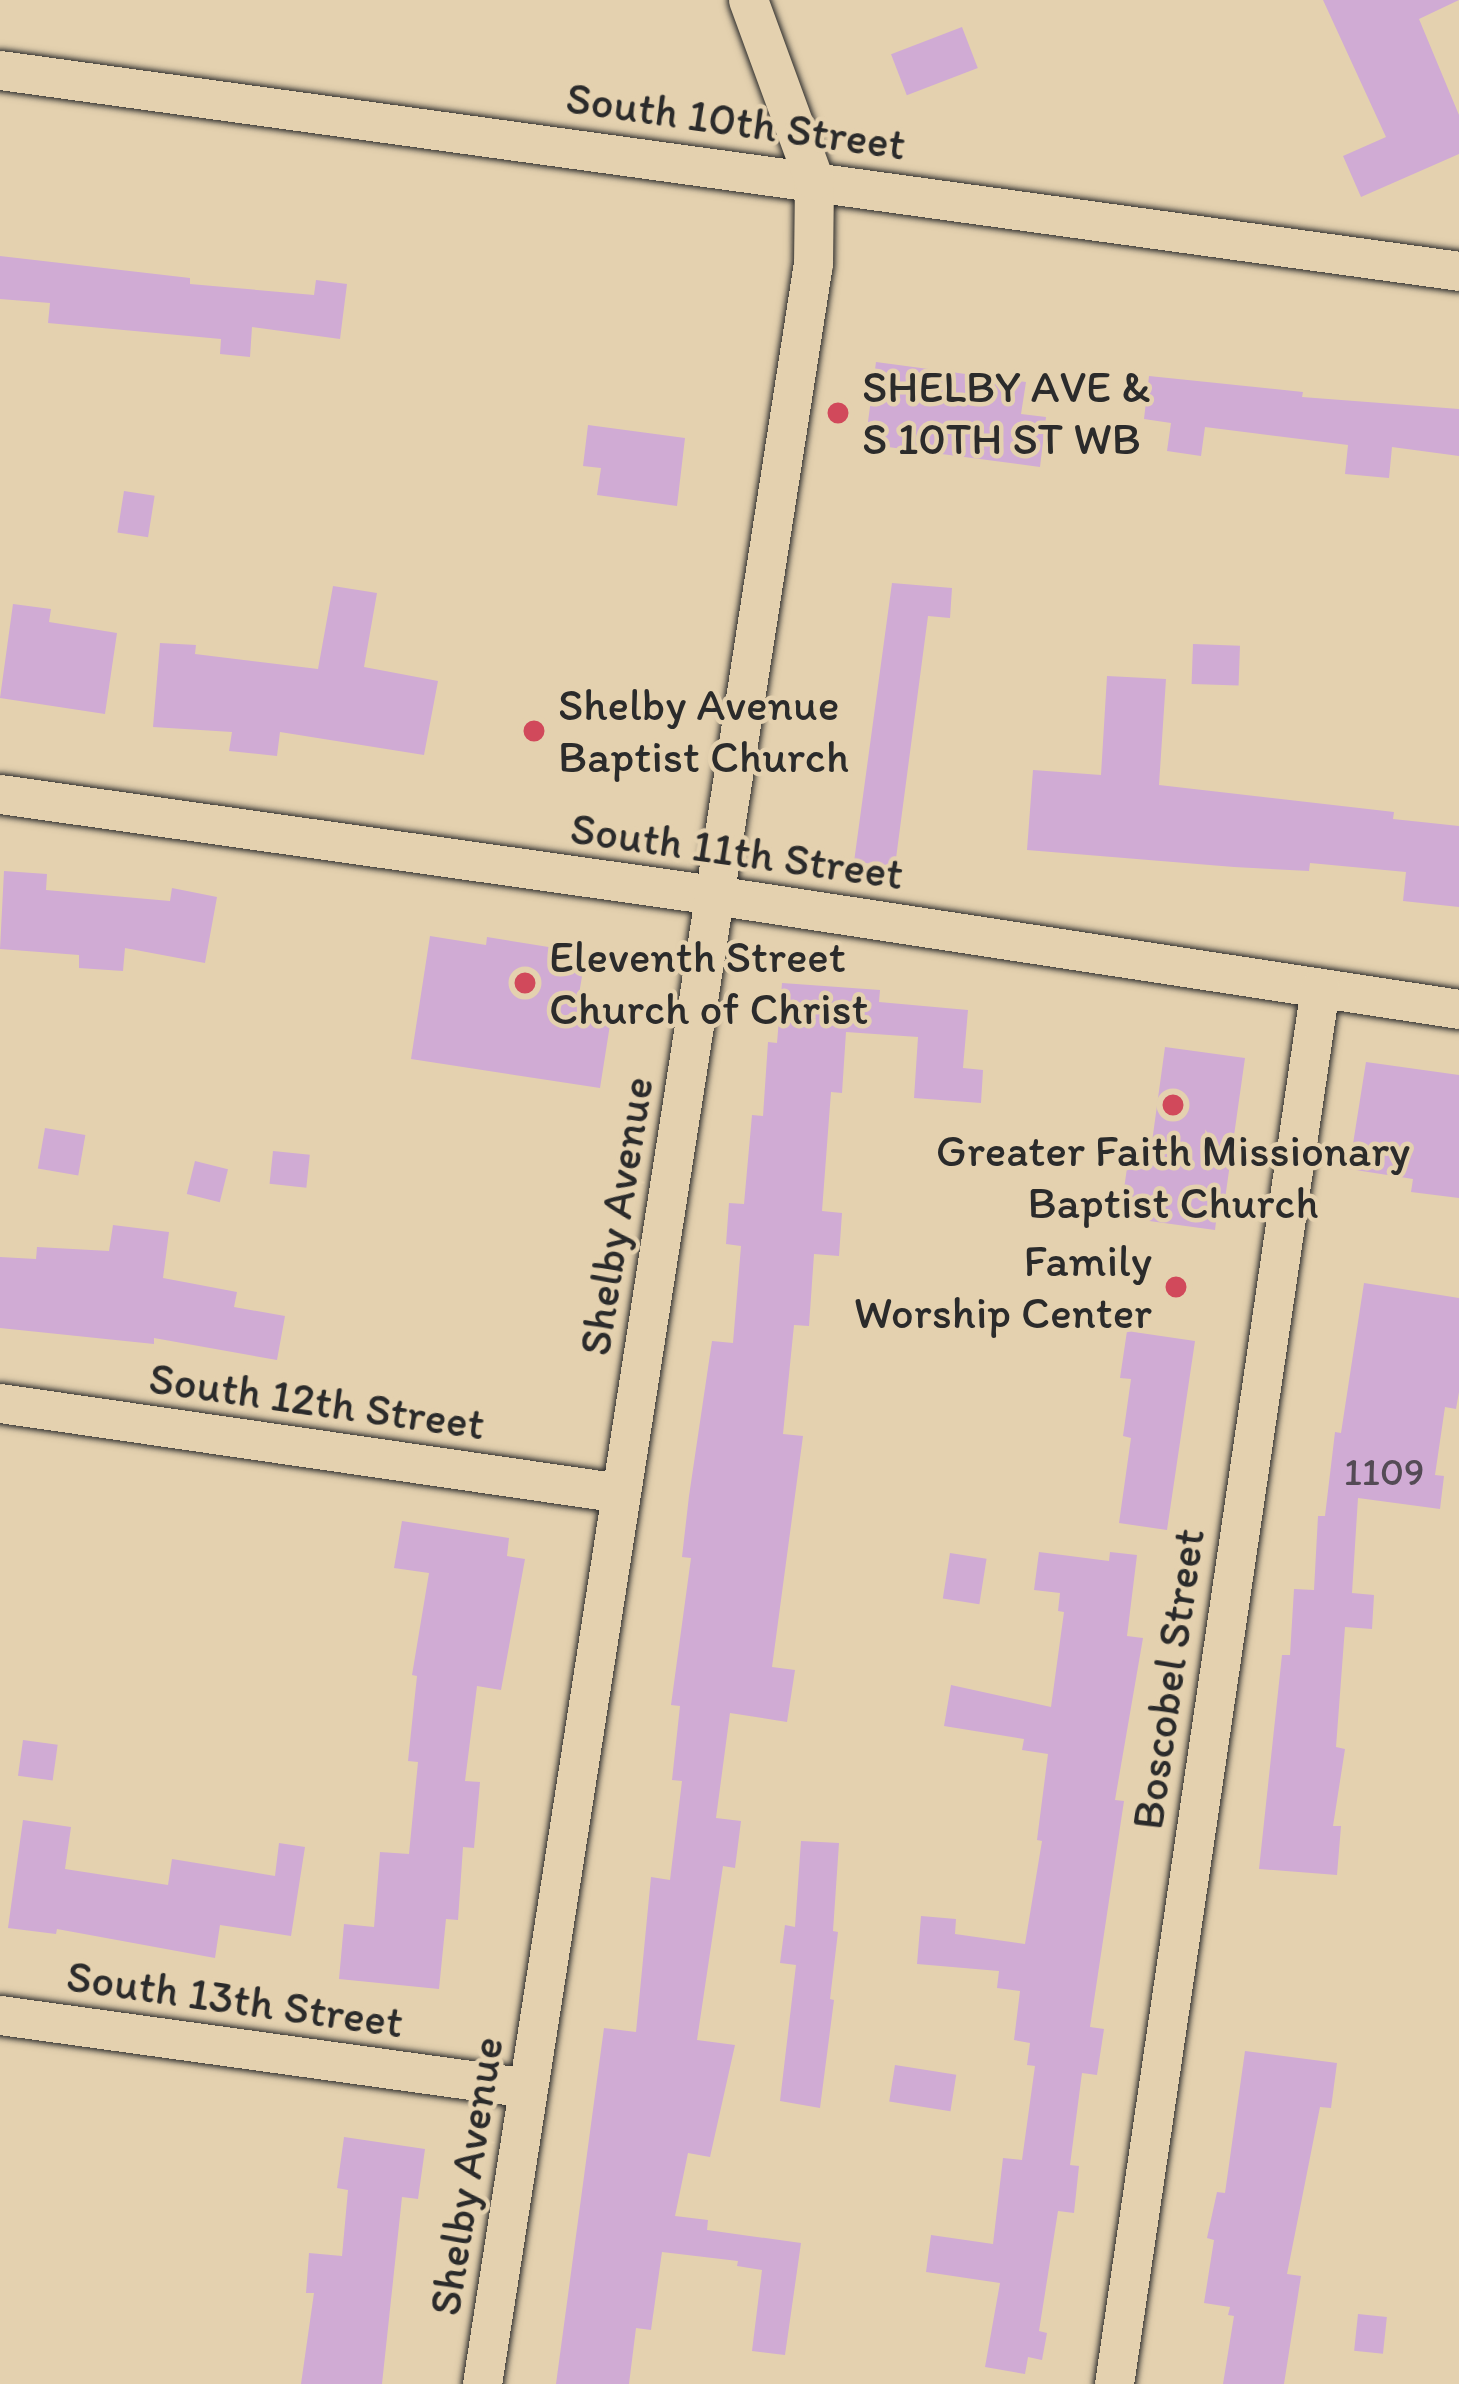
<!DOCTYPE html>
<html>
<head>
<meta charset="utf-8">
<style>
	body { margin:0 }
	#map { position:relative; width:1459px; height:2384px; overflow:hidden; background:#e4d1af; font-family:Itim,sans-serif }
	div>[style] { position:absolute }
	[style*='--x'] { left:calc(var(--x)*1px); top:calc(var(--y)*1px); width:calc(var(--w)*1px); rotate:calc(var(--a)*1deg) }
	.building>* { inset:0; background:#d0abd4; transform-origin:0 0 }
	.roads { filter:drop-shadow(0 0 3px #2b2b2b) drop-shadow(0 0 3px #2b2b2b) }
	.minor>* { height:39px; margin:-19.5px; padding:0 19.5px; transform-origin:19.5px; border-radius:19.5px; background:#e4d1af }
	.dots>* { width:33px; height:33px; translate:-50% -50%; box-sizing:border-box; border:6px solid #e4d1af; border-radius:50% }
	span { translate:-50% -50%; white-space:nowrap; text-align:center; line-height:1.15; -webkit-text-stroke:9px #e4d1af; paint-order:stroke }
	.number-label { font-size:39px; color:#544b55 }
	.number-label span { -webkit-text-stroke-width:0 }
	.street-label { font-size:45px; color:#2b2b2b }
	.poi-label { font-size:45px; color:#2b2b2b }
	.left { translate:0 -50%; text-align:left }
	.right { translate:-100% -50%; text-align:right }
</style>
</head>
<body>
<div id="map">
	<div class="building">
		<i style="clip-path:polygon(1323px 0,1459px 0,1419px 19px,1459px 115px,1459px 154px,1361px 197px,1343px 156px,1386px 137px)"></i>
		<i style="left:962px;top:27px;width:44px;height:76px;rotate:69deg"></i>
		<i style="clip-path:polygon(0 256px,190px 278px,190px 284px,314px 295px,316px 280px,347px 284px,340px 339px,252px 327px,250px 357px,220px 354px,221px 339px,48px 323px,50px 303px,0 299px)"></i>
		<i style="clip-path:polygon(876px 362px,1026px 382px,1021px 414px,1046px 417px,1040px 467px,865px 444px)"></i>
		<i style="clip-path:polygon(1149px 376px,1303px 392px,1302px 397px,1459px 409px,1459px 456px,1392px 447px,1389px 478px,1345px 474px,1348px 445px,1205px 427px,1201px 456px,1167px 451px,1171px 423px,1144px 419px)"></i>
		<i style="clip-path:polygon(588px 425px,685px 438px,677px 506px,597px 495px,601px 468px,583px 466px)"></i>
		<i style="left:124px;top:491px;width:31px;height:42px;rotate:9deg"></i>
		<i style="clip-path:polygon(892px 583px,952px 588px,950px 618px,928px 616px,895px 866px,854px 862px)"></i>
		<i style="clip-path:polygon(333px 586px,377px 593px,364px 667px,438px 681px,424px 755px,280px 732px,277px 756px,229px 751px,232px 732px,153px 727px,160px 643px,196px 645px,195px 654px,318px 669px)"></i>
		<i style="clip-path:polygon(13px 604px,51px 609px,49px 622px,117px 633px,105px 714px,0 698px)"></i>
		<i style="left:1193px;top:644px;width:47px;height:40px;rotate:2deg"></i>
		<i style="clip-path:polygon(1107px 676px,1166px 679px,1159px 785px,1394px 812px,1393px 819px,1459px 826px,1459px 907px,1403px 901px,1406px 872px,1310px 863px,1309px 871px,1234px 867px,1027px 850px,1033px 770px,1101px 775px)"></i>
		<i style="clip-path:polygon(4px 871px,47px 874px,46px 890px,170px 901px,172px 888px,217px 897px,205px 963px,125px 948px,123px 971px,79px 968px,79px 955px,0 949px)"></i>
		<i style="clip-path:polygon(430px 936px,486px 945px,487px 937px,586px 953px,577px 1006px,612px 1012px,600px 1088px,411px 1059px)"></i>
		<i style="clip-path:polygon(782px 983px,880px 990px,879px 1002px,968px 1010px,963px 1068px,983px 1070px,981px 1103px,914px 1098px,918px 1037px,846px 1032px,842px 1093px,831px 1092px,822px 1211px,842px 1213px,839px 1256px,814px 1254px,809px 1326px,794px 1325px,783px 1434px,803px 1436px,772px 1667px,795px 1670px,787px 1722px,730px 1713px,716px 1818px,741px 1821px,735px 1868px,723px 1866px,697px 2040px,735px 2045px,710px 2157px,688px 2153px,675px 2216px,708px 2220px,707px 2230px,801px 2243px,785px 2355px,752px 2351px,762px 2270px,737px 2266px,738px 2261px,662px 2252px,651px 2330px,636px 2328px,629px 2384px,556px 2384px,604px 2028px,636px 2032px,651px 1877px,670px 1880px,682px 1781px,672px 1780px,680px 1706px,671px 1705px,691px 1558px,682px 1557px,689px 1496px,712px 1341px,733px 1343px,741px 1246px,726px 1244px,729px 1203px,744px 1204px,752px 1115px,763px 1116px,768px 1042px,777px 1043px)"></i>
		<i style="clip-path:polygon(1165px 1047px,1245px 1058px,1225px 1199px,1219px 1198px,1215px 1230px,1120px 1217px,1128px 1161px,1149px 1164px)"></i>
		<i style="clip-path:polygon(1366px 1062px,1459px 1075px,1459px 1198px,1411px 1192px,1413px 1179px,1349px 1169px)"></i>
		<i style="left:45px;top:1128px;width:41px;height:41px;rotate:10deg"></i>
		<i style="left:273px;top:1151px;width:37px;height:33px;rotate:6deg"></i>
		<i style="left:195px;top:1161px;width:34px;height:34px;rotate:14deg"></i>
		<i style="clip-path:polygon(113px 1225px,169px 1232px,163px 1278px,237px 1292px,234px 1307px,285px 1316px,277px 1360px,154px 1338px,154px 1344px,0 1328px,0 1257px,36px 1259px,37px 1247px,109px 1251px)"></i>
		<i style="clip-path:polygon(1364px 1283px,1459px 1298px,1459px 1392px,1456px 1409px,1445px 1407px,1435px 1475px,1444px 1476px,1440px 1509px,1358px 1498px,1352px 1593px,1374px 1595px,1372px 1629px,1345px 1627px,1336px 1747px,1345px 1749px,1333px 1826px,1341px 1826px,1337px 1875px,1259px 1869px,1282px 1655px,1290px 1655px,1294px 1589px,1314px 1590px,1318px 1516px,1325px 1516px,1335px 1432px,1341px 1433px)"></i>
		<i style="clip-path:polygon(1127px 1331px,1195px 1341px,1167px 1530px,1119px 1523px,1131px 1438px,1123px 1436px,1131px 1379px,1120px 1378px)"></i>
		<i style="clip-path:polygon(402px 1521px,509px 1538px,507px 1556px,525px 1559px,501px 1690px,477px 1686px,465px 1781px,480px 1782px,474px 1848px,463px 1847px,458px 1920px,446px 1919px,439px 1989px,339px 1979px,344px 1924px,374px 1927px,380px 1852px,409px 1854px,418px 1762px,408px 1761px,417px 1676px,412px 1675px,429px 1573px,394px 1568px)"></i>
		<i style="clip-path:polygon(1039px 1552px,1109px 1561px,1110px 1552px,1137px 1555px,1127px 1636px,1143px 1638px,1115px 1800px,1124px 1801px,1090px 2027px,1104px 2029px,1097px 2075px,1082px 2073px,1070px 2165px,1079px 2166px,1074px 2213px,1058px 2211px,1039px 2331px,1047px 2333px,1042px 2360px,1028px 2357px,1025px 2374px,985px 2367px,1000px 2283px,926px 2272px,931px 2235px,993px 2244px,1003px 2158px,1022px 2160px,1035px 2066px,1027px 2065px,1030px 2043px,1014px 2040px,1020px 1991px,997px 1988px,999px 1971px,917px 1964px,921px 1916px,956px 1919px,955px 1934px,1025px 1944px,1042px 1841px,1037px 1840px,1048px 1754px,1022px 1750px,1024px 1739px,944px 1726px,951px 1685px,1051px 1707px,1064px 1612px,1058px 1611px,1060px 1593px,1034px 1590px)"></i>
		<i style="left:950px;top:1553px;width:37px;height:46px;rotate:9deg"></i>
		<i style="left:23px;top:1740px;width:35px;height:36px;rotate:8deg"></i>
		<i style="clip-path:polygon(23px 1820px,71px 1827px,65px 1869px,168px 1885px,172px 1859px,275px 1876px,279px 1843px,305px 1847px,291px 1936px,220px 1925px,215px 1958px,57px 1929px,56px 1934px,8px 1928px)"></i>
		<i style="clip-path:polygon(801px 1841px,839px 1843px,833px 1931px,838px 1932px,830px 1999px,834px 2000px,820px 2108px,780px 2101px,796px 1965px,780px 1963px,785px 1925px,795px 1927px)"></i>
		<i style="clip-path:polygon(1245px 2051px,1337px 2063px,1331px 2108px,1320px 2107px,1287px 2274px,1301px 2276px,1284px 2384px,1223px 2384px,1234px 2316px,1228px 2315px,1230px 2307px,1204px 2303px,1214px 2240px,1207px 2238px,1217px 2192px,1225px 2193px)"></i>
		<i style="left:895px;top:2065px;width:62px;height:37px;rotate:9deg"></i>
		<i style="clip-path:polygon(344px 2137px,425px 2149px,418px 2199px,402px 2197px,382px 2384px,301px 2384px,314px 2293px,306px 2293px,309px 2253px,342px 2256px,348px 2190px,337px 2188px)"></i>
		<i style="left:1358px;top:2314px;width:29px;height:37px;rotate:6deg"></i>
	</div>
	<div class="roads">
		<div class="minor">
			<i style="--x:0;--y:70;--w:1473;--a:7.84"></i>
			<i style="--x:0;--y:794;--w:721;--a:8.05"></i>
			<i style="--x:714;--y:895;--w:754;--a:8.7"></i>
			<i style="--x:0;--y:1403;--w:627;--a:8.25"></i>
			<i style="--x:0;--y:2015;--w:533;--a:7.87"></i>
			<i style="--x:482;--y:2384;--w:2146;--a:-81.13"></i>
			<i style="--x:813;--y:264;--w:84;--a:-89.3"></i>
			<i style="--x:814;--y:180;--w:192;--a:-110.1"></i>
			<i style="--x:1114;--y:2384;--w:1411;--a:-81.61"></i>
		</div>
	</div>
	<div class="dots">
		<i style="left:838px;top:413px;background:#d1495b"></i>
		<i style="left:534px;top:731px;background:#d1495b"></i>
		<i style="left:525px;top:983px;background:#d1495b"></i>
		<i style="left:1173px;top:1105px;background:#d1495b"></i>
		<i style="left:1176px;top:1287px;background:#d1495b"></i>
	</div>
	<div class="number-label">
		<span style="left:1384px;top:1472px">1109</span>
	</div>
	<div class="street-label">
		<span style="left:736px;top:121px;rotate:8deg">South 10th Street</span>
		<span style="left:737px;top:851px;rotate:8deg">South 11th Street</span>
		<span style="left:616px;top:1216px;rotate:-81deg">Shelby Avenue</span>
		<span style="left:317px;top:1401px;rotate:8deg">South 12th Street</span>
		<span style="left:1168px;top:1679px;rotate:-82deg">Boscobel Street</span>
		<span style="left:235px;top:1999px;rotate:8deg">South 13th Street</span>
		<span style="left:466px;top:2176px;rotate:-81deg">Shelby Avenue</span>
	</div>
	<div class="poi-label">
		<span class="left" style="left:862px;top:413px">SHELBY AVE &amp;<br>S 10TH ST WB</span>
		<span class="left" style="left:558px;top:731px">Shelby Avenue<br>Baptist Church</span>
		<span class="left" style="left:549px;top:983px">Eleventh Street<br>Church of Christ</span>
		<span style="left:1173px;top:1177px">Greater Faith Missionary<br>Baptist Church</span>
		<span class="right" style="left:1152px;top:1287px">Family<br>Worship Center</span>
	</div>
</div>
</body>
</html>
